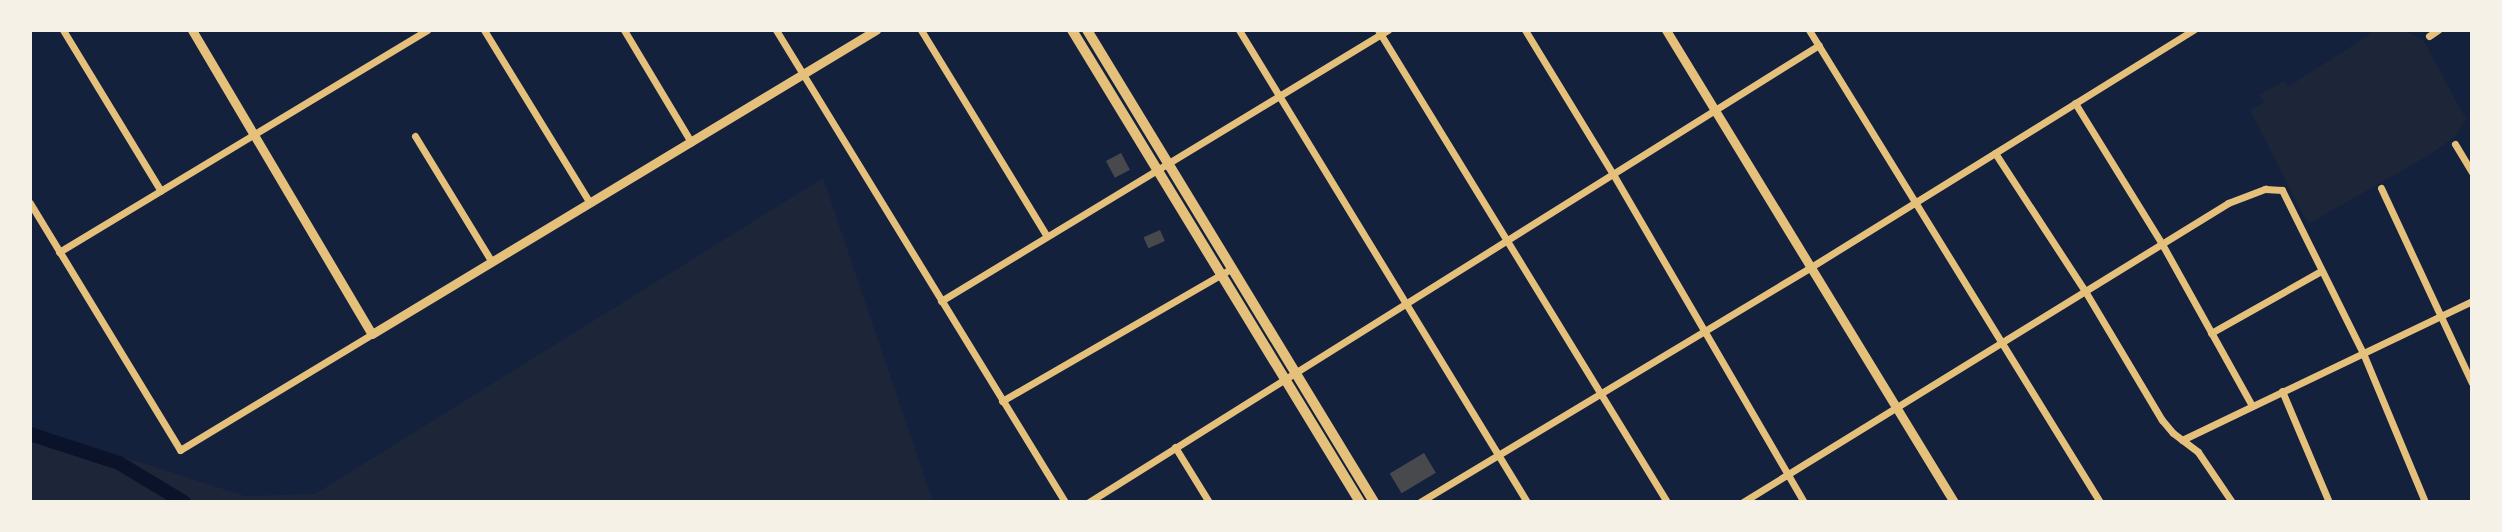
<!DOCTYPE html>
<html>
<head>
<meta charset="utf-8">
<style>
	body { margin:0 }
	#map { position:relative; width:2502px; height:532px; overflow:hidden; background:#14213d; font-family:Inter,sans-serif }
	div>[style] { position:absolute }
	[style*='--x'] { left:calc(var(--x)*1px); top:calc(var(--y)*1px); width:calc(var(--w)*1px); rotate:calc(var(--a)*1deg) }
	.green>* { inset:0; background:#1d2539 }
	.canal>* { height:14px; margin:-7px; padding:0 7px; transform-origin:7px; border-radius:7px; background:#0b132b }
	.building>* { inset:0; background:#48494c; transform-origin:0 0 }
	.minor>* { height:7px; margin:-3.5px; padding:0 3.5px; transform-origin:3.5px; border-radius:3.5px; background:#e5c07b }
	.tertiary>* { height:9px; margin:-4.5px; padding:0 4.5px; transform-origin:4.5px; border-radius:4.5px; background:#e5c07b }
	.secondary>* { height:10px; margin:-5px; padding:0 5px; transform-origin:5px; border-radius:5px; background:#e5c07b }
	span { translate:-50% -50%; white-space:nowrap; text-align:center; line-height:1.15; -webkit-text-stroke:6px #f6f1e7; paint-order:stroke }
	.frame { position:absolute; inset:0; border:32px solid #f6f1e7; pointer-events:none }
</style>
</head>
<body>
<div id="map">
	<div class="green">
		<i style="clip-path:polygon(2370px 30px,2403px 30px,2423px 40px,2466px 119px,2456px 136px,2429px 155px,2308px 224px,2250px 110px,2264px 102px,2259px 95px,2284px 81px,2288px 87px,2369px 35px)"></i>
		<i style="clip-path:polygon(823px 178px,933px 502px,30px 502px,30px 427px,245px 496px,315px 494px)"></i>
	</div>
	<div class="canal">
		<i style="--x:30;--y:434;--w:94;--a:18"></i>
		<i style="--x:119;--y:463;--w:76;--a:31"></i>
	</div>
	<div class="building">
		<i style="left:1121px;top:153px;width:19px;height:17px;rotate:62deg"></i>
		<i style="left:1160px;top:230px;width:12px;height:18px;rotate:66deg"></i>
		<i style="left:1424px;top:453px;width:23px;height:40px;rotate:59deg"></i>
	</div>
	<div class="minor">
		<i style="--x:63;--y:30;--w:188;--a:58.7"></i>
		<i style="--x:484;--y:30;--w:203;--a:58.5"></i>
		<i style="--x:624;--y:30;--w:131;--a:59.1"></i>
		<i style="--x:776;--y:30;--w:553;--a:58.52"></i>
		<i style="--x:921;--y:30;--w:240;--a:58.6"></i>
		<i style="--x:1239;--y:30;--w:553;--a:58.61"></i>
		<i style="--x:1378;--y:30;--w:553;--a:58.52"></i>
		<i style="--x:1525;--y:30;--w:169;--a:58.6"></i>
		<i style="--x:1613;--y:174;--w:380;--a:59.8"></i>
		<i style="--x:1809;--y:30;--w:554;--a:58.35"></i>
		<i style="--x:2429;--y:36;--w:11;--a:-34"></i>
		<i style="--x:2075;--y:103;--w:166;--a:58.3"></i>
		<i style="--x:2162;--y:244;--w:185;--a:60.9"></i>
		<i style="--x:415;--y:136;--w:148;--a:58.6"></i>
		<i style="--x:2455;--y:144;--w:33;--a:59"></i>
		<i style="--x:1995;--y:153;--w:165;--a:56.9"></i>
		<i style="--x:2085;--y:291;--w:150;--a:59.2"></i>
		<i style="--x:2162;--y:420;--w:17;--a:50"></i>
		<i style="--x:2173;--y:433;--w:31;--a:37"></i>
		<i style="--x:2198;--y:452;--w:60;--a:55.8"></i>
		<i style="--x:2381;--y:188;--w:215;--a:65"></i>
		<i style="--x:30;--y:203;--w:289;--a:58.7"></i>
		<i style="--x:180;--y:450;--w:224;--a:-31.1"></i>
		<i style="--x:59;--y:252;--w:430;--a:-31.1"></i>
		<i style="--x:941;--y:301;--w:523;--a:-31.23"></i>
		<i style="--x:2211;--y:333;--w:126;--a:-29.4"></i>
		<i style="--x:2282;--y:391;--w:121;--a:67.1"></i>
		<i style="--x:1002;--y:401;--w:266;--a:-30"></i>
		<i style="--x:2182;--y:440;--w:322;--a:-25.6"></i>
		<i style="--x:1175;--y:447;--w:65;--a:58.3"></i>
		<i style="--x:1089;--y:502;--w:861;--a:-32.05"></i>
		<i style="--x:1420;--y:502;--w:456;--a:-31"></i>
		<i style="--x:1811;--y:267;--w:450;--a:-31.8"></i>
		<i style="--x:1743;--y:502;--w:570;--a:-31.65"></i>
		<i style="--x:2228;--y:203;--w:40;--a:-21"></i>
		<i style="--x:2265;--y:189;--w:17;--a:3"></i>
		<i style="--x:2282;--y:190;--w:182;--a:63.6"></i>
		<i style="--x:2363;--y:353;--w:161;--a:67.4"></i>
	</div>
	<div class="tertiary">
		<i style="--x:192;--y:30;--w:353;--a:59.4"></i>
		<i style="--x:372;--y:334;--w:589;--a:-31.1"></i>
		<i style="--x:1666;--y:30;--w:553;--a:58.61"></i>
	</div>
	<div class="secondary">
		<i style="--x:1072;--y:30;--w:553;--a:58.61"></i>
		<i style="--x:1087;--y:30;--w:552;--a:58.7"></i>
	</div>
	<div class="frame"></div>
</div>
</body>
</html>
